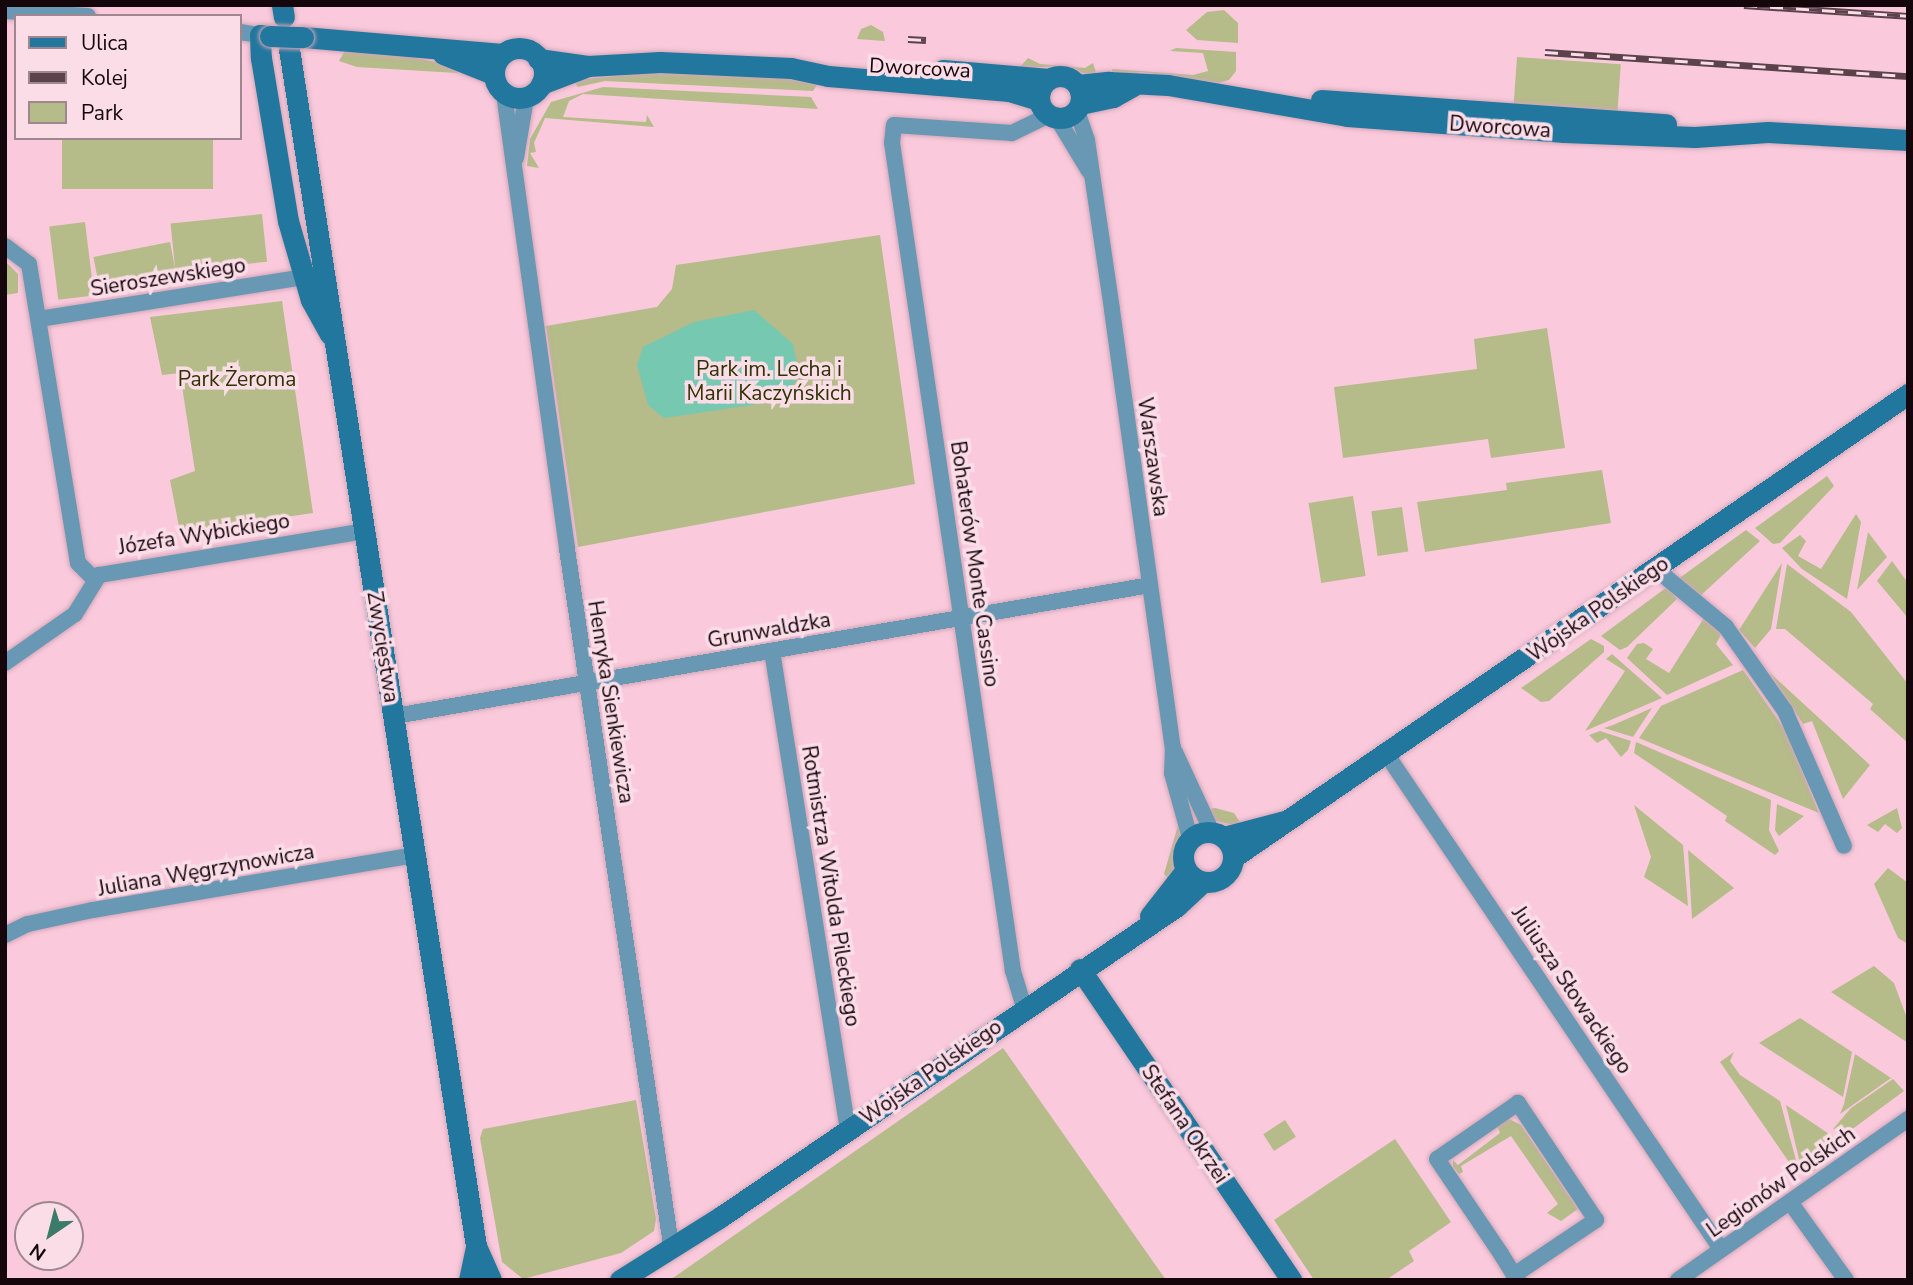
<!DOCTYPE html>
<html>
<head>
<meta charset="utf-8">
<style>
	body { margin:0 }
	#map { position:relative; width:1913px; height:1285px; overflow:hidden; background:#facadc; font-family:"Nunito Sans",sans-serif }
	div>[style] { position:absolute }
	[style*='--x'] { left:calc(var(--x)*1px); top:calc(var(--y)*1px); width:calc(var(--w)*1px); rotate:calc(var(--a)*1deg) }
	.green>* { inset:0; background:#b5bb89; transform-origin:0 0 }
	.water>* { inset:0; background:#76c8b1 }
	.roads { filter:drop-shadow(0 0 2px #d1a7b7) drop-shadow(0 0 2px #d1a7b7) }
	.street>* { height:16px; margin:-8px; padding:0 8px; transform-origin:8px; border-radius:8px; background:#6898b4 }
	.secondary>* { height:21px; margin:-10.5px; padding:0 10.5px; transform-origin:10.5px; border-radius:10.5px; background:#22779f }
	.secondary>.ring { margin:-10.5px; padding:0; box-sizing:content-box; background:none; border:21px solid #22779f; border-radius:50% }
	.rail>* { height:7px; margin-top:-3.5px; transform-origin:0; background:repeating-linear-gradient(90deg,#fbdde8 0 13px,#5b424b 0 26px); box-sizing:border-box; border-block:2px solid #5b424b }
	.bridges { filter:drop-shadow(0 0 2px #d1a7b7) drop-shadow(0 0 2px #d1a7b7) }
	.secondary-bridge>* { height:21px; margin:-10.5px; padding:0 10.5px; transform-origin:10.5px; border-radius:10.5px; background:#22779f }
	span { translate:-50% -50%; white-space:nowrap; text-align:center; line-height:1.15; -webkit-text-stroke:7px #fbdde8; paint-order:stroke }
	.street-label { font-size:21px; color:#15060c }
	.park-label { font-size:21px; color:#2f3300 }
	.frame { position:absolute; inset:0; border:7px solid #15060c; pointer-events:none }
	.legend { position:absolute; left:14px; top:14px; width:228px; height:126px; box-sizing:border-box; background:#fbdde8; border:2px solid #9f8790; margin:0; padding:9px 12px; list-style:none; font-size:21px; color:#15060c }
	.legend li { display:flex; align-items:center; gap:14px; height:35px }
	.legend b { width:35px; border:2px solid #9f8790 }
	.north { position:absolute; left:14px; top:1201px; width:70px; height:70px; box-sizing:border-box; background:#fbdde8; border:2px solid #9f8790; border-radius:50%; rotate:215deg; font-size:19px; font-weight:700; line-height:28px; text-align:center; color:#15060c }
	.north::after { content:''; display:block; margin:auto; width:24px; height:32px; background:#3b7b6a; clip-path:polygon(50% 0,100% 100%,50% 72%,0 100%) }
</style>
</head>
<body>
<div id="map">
	<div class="green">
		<i style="clip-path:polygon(1224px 10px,1238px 23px,1238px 43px,1197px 40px,1186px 30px,1207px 12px)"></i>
		<i style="clip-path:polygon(871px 25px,883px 32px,885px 41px,857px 39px,861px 29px)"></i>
		<i style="clip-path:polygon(347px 47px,384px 51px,463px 68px,457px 73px,357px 67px,339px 61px)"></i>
		<i style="clip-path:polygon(1176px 48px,1236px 52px,1236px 71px,1229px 80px,1218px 83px,1141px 72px,1113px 76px,1112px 69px,1193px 75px,1208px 71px,1203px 53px,1170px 51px)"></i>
		<i style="left:1517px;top:57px;width:104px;height:47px;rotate:4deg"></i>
		<i style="clip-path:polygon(1028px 58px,1040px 64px,1064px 66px,1085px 68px,1093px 63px,1098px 78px,1064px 66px,1019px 68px)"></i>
		<i style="clip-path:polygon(671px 71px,820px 80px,813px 91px,605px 81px,578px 87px,573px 80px)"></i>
		<i style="clip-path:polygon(603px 87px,811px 97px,818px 109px,583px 94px,569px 101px,563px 117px,646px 122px,647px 115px,654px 127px,545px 118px,534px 143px,536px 152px,530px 153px,539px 168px,527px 166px,530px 139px,551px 102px)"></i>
		<i style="left:62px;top:138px;width:151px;height:51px"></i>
		<i style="left:262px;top:214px;width:48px;height:92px;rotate:84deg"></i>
		<i style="left:85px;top:222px;width:74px;height:36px;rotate:83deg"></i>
		<i style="clip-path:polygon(880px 235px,915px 484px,578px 547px,546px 326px,657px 307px,672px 289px,676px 265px)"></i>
		<i style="left:170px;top:242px;width:37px;height:78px;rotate:79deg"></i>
		<i style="clip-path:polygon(5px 261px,18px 274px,18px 293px,5px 295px)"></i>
		<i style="clip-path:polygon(282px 301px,313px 513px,180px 532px,170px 480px,195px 471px,180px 373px,162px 375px,150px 317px)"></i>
		<i style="clip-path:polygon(1547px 328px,1565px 448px,1491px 458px,1488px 439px,1343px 458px,1334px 387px,1477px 369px,1474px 339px)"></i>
		<i style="clip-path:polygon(1602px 470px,1611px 523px,1425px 552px,1417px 502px,1507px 490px,1506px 483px)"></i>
		<i style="clip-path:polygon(1827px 476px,1834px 486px,1780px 543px,1773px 544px,1755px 528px)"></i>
		<i style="left:1353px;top:496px;width:81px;height:45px;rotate:81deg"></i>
		<i style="left:1402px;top:507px;width:45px;height:31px;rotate:82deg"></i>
		<i style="clip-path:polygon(1856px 514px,1861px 522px,1847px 599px,1802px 569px,1782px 548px,1800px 535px,1806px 541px,1798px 556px,1821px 569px)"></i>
		<i style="clip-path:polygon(1746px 530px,1760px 541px,1699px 597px,1678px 579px)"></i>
		<i style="clip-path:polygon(1868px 532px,1887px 557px,1857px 590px)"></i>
		<i style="clip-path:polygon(1892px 561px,1908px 583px,1908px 618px,1877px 581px)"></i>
		<i style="clip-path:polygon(1782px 563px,1771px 629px,1755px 648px,1739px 630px)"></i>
		<i style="clip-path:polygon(1787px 564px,1851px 612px,1908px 684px,1908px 743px,1870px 709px,1873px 704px,1785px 629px,1776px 629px)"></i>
		<i style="clip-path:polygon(1667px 587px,1677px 599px,1627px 647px,1620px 650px,1601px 636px)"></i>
		<i style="clip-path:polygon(1704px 618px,1723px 631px,1716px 644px,1733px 665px,1667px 695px,1627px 658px,1637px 644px,1644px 643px,1653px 649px,1646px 659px,1669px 673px)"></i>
		<i style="clip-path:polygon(1591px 639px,1604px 646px,1604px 652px,1549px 701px,1541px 702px,1521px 688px)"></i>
		<i style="clip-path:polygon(1612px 654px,1662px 698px,1585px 731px,1625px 671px,1606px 659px)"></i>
		<i style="clip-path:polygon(1743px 670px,1785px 730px,1819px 813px,1639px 738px,1661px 706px)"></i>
		<i style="clip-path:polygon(1769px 672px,1870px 765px,1843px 799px,1812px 721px,1803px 724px)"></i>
		<i style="clip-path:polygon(1652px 708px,1633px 737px,1604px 728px,1613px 725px)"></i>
		<i style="clip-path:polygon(1600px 731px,1631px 741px,1628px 750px,1621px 757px,1606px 738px,1597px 743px,1589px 735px)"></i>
		<i style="clip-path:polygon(1636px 742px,1771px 800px,1769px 830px,1779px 851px,1775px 855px,1725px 821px,1727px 816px,1634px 753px)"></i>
		<i style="clip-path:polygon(1777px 804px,1804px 816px,1779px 836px,1775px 830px)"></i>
		<i style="clip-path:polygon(1634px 805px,1683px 845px,1688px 906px,1644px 877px,1651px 857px)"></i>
		<i style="clip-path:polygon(1215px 808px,1234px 813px,1243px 827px,1216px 821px,1206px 810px)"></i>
		<i style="clip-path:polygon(1897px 808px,1902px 828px,1897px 833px,1885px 824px,1878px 832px,1867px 825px)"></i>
		<i style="clip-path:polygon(1179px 822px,1182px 837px,1172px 882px,1164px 874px)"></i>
		<i style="clip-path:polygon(1688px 850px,1734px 888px,1692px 919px)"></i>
		<i style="clip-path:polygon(1888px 868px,1908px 883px,1908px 944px,1898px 938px,1874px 884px)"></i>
		<i style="clip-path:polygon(1874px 966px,1894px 983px,1908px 1021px,1908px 1043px,1831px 992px)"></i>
		<i style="clip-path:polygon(1800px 1018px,1852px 1052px,1843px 1097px,1759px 1043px)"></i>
		<i style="clip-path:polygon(1003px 1048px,1166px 1280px,670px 1280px)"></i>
		<i style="clip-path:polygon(1734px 1052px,1730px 1061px,1740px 1075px,1780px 1101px,1797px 1164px,1793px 1168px,1720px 1062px)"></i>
		<i style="clip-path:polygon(1855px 1054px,1891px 1078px,1840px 1114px,1844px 1104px)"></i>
		<i style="clip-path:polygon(1893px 1079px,1904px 1091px,1847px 1133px,1833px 1129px,1851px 1108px)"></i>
		<i style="clip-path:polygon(636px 1100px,656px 1219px,654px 1231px,621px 1253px,523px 1279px,502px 1262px,480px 1138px,483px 1129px)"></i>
		<i style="clip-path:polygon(1786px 1105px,1841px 1142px,1840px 1153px,1808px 1175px,1801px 1167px)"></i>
		<i style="clip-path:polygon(1507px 1118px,1521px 1125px,1578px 1209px,1561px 1221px,1547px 1213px,1558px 1204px,1511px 1136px,1461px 1166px,1463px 1172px,1459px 1174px,1453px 1167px,1453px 1160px,1458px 1165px,1500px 1133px,1497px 1125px)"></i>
		<i style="left:1285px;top:1120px;width:20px;height:26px;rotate:57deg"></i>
		<i style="clip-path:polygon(1395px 1139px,1451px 1222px,1409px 1251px,1414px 1261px,1386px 1280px,1314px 1280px,1274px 1220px)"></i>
	</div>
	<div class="water">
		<i style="clip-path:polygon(754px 310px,793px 344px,799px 373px,786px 400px,664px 418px,648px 405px,637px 365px,643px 347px,694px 322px)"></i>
	</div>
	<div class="roads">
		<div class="street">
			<i style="--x:5;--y:11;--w:83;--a:3.4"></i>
			<i style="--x:240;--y:32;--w:20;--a:9"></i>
			<i style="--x:504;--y:94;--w:459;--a:82.1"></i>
			<i style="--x:567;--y:549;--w:704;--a:81.5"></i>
			<i style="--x:1077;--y:111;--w:31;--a:71"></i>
			<i style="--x:1087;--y:140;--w:172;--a:81.6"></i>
			<i style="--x:1112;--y:310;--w:441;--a:82.1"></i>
			<i style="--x:1173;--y:747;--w:26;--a:92"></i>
			<i style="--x:1172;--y:773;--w:67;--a:74.5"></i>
			<i style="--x:1057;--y:118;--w:62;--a:58.9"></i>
			<i style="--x:516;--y:158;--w:61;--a:-80.5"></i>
			<i style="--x:5;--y:246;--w:30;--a:37"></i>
			<i style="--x:29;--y:264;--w:303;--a:80.7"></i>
			<i style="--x:78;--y:563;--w:23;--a:45"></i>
			<i style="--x:39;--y:319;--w:268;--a:-9"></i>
			<i style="--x:1656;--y:569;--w:91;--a:39.6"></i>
			<i style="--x:1726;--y:627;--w:103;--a:54.9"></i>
			<i style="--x:1785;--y:711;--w:147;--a:66.4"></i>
			<i style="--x:772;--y:651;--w:484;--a:81"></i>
			<i style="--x:5;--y:663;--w:85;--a:-35"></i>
			<i style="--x:75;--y:614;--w:46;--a:-58.4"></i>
			<i style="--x:99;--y:575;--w:270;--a:-9.4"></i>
			<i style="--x:395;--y:716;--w:766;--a:-9.84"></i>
			<i style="--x:1175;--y:752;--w:88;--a:65.2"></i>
			<i style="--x:1387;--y:755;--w:596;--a:55.94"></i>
			<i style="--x:5;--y:935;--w:25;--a:-26"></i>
			<i style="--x:28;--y:924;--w:66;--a:-12.2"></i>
			<i style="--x:93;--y:910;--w:328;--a:-9.7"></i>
			<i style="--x:1024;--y:1007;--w:38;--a:-107"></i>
			<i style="--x:1013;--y:971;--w:837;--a:-98.31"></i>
			<i style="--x:892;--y:143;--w:18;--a:-84"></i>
			<i style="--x:894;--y:125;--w:118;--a:3.9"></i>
			<i style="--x:1012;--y:133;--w:41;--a:-25.9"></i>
			<i style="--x:1790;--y:1202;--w:96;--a:54.3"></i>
			<i style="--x:1514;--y:1275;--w:99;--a:-33.9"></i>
			<i style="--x:1596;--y:1220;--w:141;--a:-123.7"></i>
			<i style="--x:1518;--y:1103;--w:98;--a:145.3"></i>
			<i style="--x:1437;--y:1159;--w:115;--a:56"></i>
			<i style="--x:1501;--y:1254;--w:25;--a:58"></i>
			<i style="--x:1514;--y:1275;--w:6;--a:51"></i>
			<i style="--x:1678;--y:1280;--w:281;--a:-35"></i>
		</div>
		<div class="secondary">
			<i style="--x:282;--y:5;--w:12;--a:81"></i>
			<i style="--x:270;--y:36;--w:10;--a:-174"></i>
			<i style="--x:260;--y:35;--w:23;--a:88"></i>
			<i style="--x:261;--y:58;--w:165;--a:80.6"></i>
			<i style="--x:288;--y:221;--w:82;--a:73.8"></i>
			<i style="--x:311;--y:300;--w:39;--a:61"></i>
			<i style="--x:303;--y:37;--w:200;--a:4.9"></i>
			<i class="ring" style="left:494px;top:48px;width:29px;height:29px"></i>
			<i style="--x:289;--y:49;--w:1212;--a:81.12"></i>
			<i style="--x:476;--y:1246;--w:37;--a:66"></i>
			<i style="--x:443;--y:54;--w:54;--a:21.8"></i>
			<i style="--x:538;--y:59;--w:50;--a:8"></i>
			<i style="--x:588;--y:66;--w:72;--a:-3.2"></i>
			<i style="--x:660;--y:62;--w:131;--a:2.6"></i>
			<i style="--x:791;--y:68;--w:38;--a:12"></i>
			<i style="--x:828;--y:76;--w:182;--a:4.7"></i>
			<i style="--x:1009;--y:91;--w:31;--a:17"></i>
			<i style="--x:943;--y:70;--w:106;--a:4.9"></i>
			<i class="ring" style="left:1039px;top:76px;width:21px;height:21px"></i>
			<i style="--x:541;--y:84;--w:50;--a:-21"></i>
			<i style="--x:1078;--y:85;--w:31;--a:-6"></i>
			<i style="--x:1109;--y:82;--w:59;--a:2.9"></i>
			<i style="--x:1168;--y:85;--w:182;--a:9.8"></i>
			<i style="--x:1347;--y:116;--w:218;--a:4.2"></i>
			<i style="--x:1564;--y:132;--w:131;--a:2.2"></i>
			<i style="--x:1695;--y:137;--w:73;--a:-3.9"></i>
			<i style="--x:1768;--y:132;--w:140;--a:3.3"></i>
			<i style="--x:1321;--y:100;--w:346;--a:4"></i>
			<i style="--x:1080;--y:104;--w:34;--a:-12"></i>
			<i style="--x:1113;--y:97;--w:23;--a:-29"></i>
			<i class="ring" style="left:1183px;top:832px;width:29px;height:29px"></i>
			<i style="--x:1224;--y:837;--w:63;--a:-14.7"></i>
			<i style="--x:1234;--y:857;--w:818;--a:-34.49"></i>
			<i style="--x:1150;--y:916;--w:58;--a:-52"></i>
			<i style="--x:1080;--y:969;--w:376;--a:55.8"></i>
			<i style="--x:469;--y:1280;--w:35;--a:-78"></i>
			<i style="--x:620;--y:1280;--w:117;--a:-32.1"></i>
			<i style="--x:719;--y:1218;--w:554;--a:-34.26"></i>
			<i style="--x:1177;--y:906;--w:35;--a:-43"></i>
		</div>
	</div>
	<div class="rail">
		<i style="--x:1744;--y:5;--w:164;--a:3.8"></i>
		<i style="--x:908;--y:39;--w:18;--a:3"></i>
		<i style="--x:1545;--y:52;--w:364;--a:3.8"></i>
	</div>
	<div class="bridges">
		<div class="secondary-bridge">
			<i style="--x:270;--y:36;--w:33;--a:2"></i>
		</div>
	</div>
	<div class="street-label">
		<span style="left:920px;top:68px;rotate:3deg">Dworcowa</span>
		<span style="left:1500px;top:127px;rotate:4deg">Dworcowa</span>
		<span style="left:168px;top:277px;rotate:-9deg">Sieroszewskiego</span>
		<span style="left:1153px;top:457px;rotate:82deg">Warszawska</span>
		<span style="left:204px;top:534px;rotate:-9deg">Józefa Wybickiego</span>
		<span style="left:975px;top:564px;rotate:82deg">Bohaterów Monte Cassino</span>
		<span style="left:1598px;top:609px;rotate:-35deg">Wojska Polskiego</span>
		<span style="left:769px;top:630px;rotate:-10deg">Grunwaldzka</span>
		<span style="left:383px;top:647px;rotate:81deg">Zwycięstwa</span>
		<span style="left:611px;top:702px;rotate:81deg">Henryka Sienkiewicza</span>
		<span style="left:206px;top:870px;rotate:-10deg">Juliana Węgrzynowicza</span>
		<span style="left:831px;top:886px;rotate:81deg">Rotmistrza Witolda Pileckiego</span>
		<span style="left:1572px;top:990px;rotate:56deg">Juliusza Słowackiego</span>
		<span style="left:931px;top:1072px;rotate:-35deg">Wojska Polskiego</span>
		<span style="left:1185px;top:1124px;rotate:56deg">Stefana Okrzei</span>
		<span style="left:1781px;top:1182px;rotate:-35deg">Legionów Polskich</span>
	</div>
	<div class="park-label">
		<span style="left:769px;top:381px">Park im. Lecha i<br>Marii Kaczyńskich</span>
		<span style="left:237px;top:379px">Park Żeroma</span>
	</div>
	<div class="frame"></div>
	<ul class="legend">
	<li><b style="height:9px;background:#22779f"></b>Ulica</li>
	<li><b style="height:9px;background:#5b424b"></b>Kolej</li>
	<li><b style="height:19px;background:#b5bb89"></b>Park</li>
	</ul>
	<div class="north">N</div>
</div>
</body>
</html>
